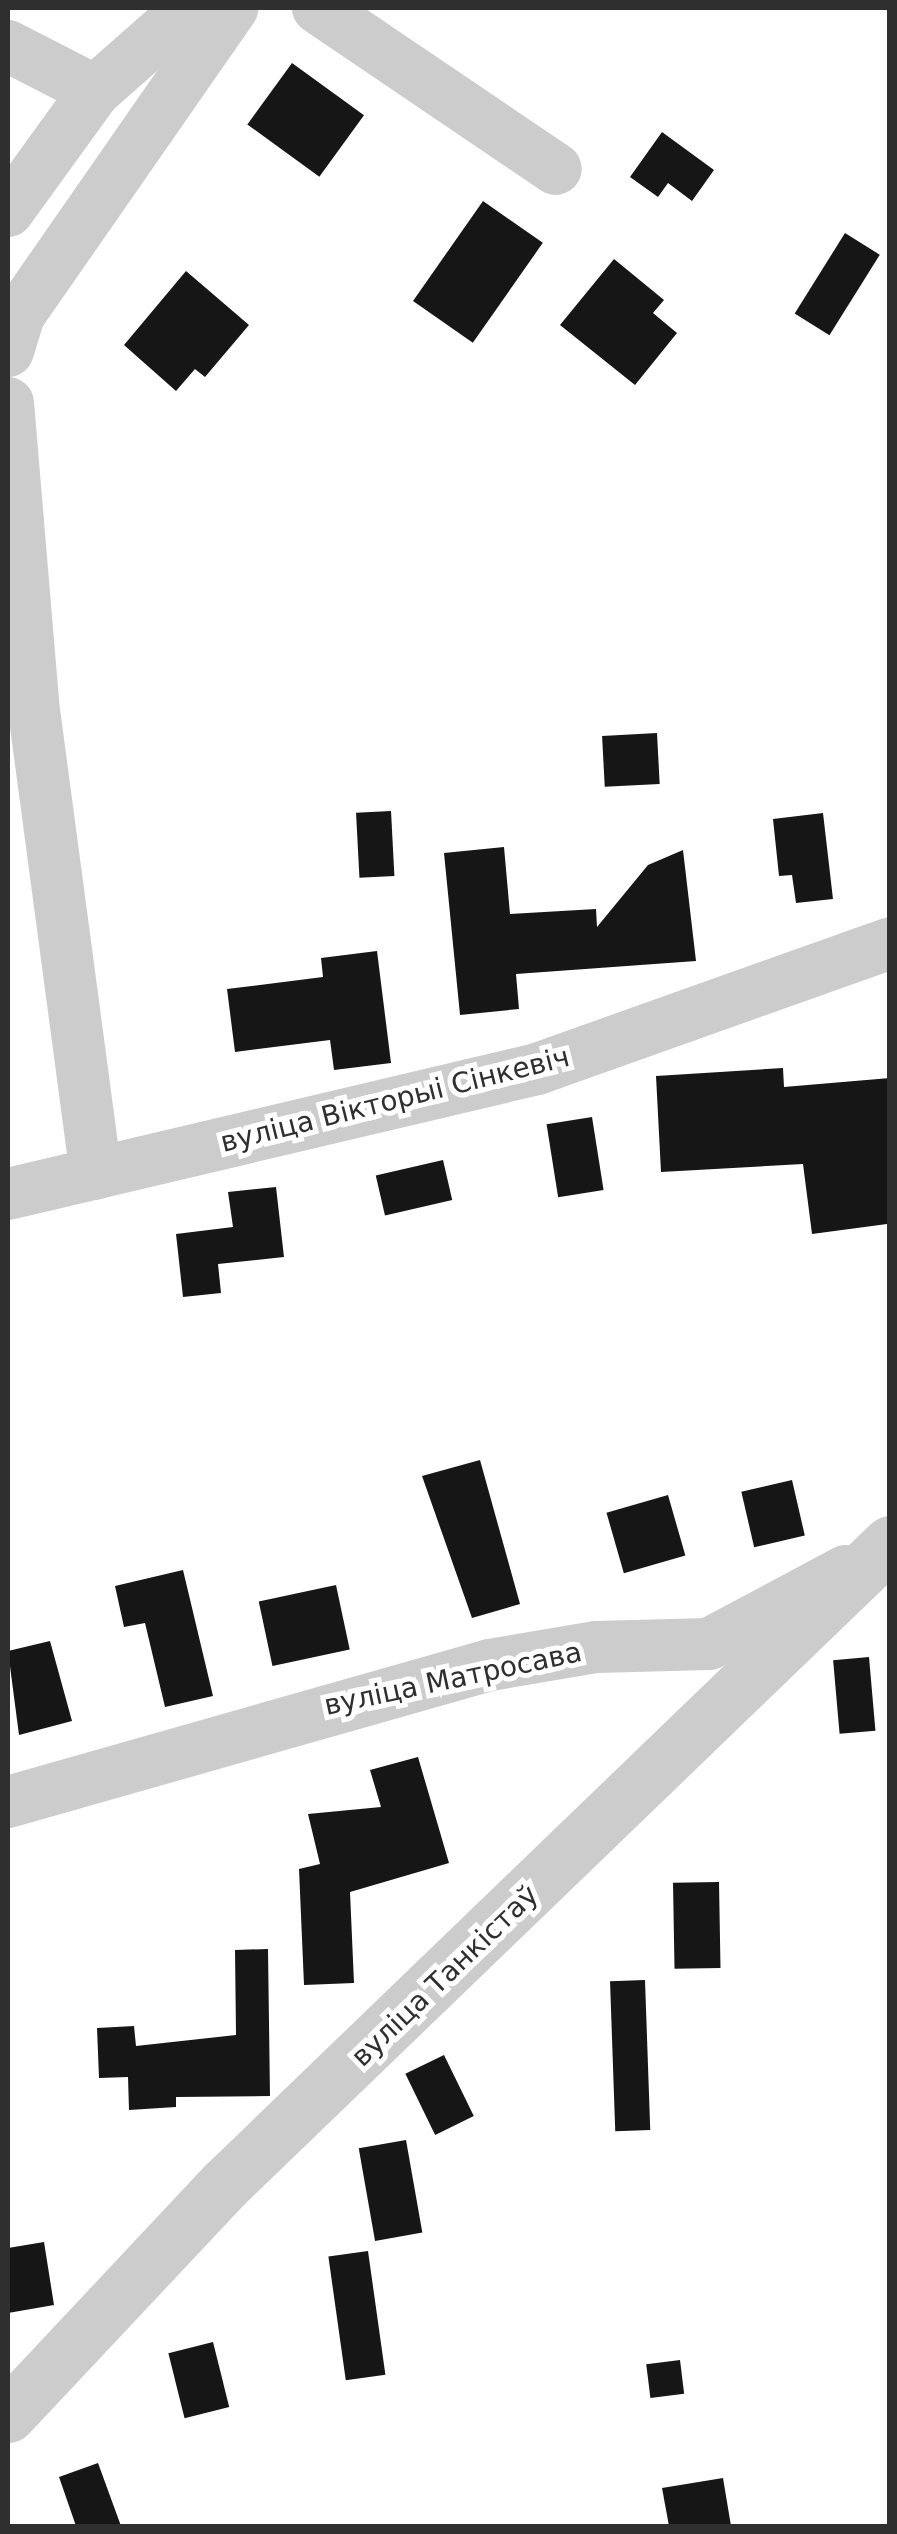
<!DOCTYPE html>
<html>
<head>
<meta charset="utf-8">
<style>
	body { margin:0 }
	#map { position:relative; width:897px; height:2534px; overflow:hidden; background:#fff; font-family:"DejaVu Sans",sans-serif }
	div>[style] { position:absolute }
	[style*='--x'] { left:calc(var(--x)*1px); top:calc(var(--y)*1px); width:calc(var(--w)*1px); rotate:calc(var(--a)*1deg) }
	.building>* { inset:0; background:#161616; transform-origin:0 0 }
	.minor>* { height:52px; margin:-26px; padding:0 26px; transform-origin:26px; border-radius:26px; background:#ccc }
	.tertiary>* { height:55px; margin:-27.5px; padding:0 27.5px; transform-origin:27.5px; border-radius:27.5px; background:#ccc }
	span { translate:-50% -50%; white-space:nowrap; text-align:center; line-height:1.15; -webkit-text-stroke:10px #fff; paint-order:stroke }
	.street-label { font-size:28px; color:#2f2f2f }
	.frame { position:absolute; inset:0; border:10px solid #2f2f2f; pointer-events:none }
</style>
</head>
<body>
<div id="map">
	<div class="building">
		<i style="left:292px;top:63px;width:89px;height:76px;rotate:36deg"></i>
		<i style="clip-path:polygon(662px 132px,714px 170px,692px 201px,668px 183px,658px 197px,630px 177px)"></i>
		<i style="left:483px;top:201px;width:73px;height:122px;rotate:35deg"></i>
		<i style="left:845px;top:233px;width:41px;height:95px;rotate:32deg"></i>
		<i style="clip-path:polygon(614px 259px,664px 300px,653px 313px,677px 333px,635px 385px,560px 325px)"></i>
		<i style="clip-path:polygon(186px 271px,249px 325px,205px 377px,195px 369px,176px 391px,124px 345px)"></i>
		<i style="left:657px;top:733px;width:51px;height:55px;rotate:87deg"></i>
		<i style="left:391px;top:811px;width:65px;height:35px;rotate:87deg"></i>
		<i style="clip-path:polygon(823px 813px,833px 899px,796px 903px,792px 875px,779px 876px,773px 819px)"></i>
		<i style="clip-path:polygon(504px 847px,510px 914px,596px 909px,597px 927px,648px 865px,683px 850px,696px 961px,516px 974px,519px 1009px,460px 1015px,444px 853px)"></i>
		<i style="clip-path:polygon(377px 951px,391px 1063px,334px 1070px,330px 1040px,235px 1052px,227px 989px,323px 977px,321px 958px)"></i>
		<i style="clip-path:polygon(783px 1068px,784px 1087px,890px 1078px,887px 1224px,812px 1234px,803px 1164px,661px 1172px,656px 1076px)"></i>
		<i style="left:592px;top:1117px;width:74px;height:46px;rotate:81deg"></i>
		<i style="left:443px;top:1160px;width:41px;height:69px;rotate:77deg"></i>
		<i style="clip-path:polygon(276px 1187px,284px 1257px,218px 1264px,221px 1293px,183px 1297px,176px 1234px,233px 1227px,228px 1192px)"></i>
		<i style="clip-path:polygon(480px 1460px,520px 1604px,472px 1618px,422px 1476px)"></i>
		<i style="left:792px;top:1480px;width:57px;height:52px;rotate:77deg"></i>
		<i style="left:668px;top:1495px;width:63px;height:64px;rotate:74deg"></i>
		<i style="clip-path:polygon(183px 1570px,213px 1696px,165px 1707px,145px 1623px,124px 1627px,115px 1586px)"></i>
		<i style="left:336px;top:1585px;width:66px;height:79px;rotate:78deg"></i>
		<i style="clip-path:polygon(50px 1641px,72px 1721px,19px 1735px,8px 1651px)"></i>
		<i style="left:869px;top:1657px;width:74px;height:36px;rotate:85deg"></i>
		<i style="clip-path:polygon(418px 1757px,449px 1863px,350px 1892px,354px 1983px,304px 1985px,299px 1869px,320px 1864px,308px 1814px,381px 1807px,370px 1770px)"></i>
		<i style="left:719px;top:1882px;width:86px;height:46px;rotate:89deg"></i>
		<i style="clip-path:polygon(268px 1949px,270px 2096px,176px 2097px,176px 2107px,129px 2110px,128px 2077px,99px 2078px,97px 2028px,134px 2026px,136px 2046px,236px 2035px,235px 1950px)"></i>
		<i style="left:645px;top:1980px;width:150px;height:35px;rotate:88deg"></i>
		<i style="left:444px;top:2055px;width:68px;height:43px;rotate:64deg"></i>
		<i style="left:406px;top:2140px;width:94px;height:48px;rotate:80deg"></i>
		<i style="clip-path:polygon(44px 2242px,54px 2305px,8px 2313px,8px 2248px)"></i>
		<i style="left:368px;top:2251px;width:125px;height:40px;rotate:82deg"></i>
		<i style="left:213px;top:2342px;width:67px;height:46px;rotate:76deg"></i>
		<i style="left:680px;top:2360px;width:34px;height:34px;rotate:83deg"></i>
		<i style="clip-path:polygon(98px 2463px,121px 2526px,76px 2526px,59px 2477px)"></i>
		<i style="clip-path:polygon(723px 2478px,731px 2526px,669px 2526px,662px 2488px)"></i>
	</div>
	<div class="minor">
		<i style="--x:318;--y:8;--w:287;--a:34.1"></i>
		<i style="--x:8;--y:46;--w:98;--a:27.3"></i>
		<i style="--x:8;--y:211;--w:148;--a:-54.1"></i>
		<i style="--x:95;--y:91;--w:125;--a:-41.4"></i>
		<i style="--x:8;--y:351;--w:38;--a:-73"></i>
		<i style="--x:19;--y:315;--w:374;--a:-55.2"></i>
		<i style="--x:8;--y:403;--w:301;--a:85.2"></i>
		<i style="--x:33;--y:703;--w:475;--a:82.4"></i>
		<i style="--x:8;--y:1194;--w:544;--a:-13.29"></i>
		<i style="--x:537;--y:1069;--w:375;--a:-19.6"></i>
		<i style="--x:8;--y:1802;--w:501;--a:-15.87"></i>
		<i style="--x:490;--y:1665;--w:108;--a:-9.6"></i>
		<i style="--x:596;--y:1647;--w:113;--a:-1.5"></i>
		<i style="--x:709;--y:1644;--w:155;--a:-28.1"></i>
	</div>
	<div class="tertiary">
		<i style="--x:8;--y:2415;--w:316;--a:-46.8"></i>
		<i style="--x:224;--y:2185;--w:925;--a:-43.95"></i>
	</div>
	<div class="street-label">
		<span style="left:395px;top:1100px;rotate:-14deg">вуліца Вікторыі Сінкевіч</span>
		<span style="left:453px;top:1679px;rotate:-12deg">вуліца Матросава</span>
		<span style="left:445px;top:1976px;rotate:-44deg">вуліца Танкістаў</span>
	</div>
	<div class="frame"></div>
</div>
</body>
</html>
